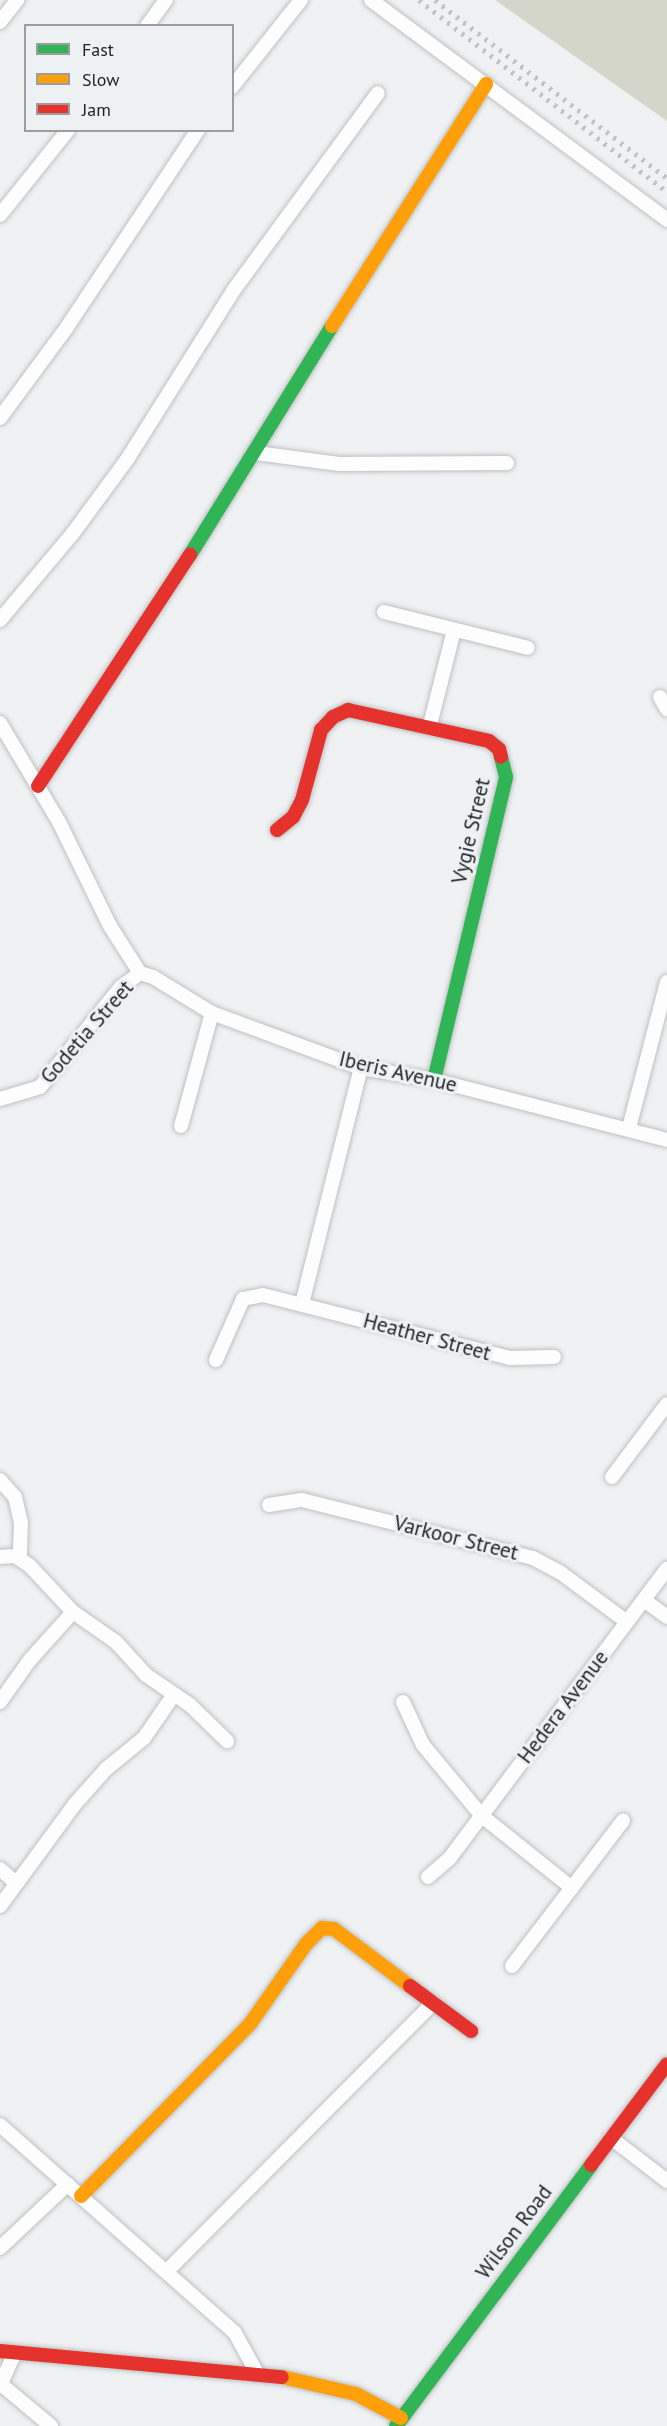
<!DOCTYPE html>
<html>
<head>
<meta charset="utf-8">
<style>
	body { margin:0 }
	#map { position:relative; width:667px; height:2426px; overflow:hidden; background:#eff1f3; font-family:"PT Sans",sans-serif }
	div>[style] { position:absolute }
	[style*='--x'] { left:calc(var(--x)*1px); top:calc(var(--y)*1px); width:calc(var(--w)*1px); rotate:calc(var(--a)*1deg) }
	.green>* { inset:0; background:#d4d6c9 }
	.roads { filter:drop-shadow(0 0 2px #bec0c0) drop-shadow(0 0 2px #bec0c0) }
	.street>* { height:14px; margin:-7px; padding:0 7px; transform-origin:7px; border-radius:7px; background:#fdfdfd }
	.fast>* { height:14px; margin:-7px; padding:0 7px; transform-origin:7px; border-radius:7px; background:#30b455 }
	.slow>* { height:14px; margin:-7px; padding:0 7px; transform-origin:7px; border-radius:7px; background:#ff9f0a }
	.jam>* { height:14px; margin:-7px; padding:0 7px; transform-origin:7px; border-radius:7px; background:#e5322d }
	.rail>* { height:4.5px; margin-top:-2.25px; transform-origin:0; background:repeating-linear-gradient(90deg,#c2c3c3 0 3px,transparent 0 9px) }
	span { translate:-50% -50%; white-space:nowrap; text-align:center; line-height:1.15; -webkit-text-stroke:6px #eef1f4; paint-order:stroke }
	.street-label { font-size:21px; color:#1f2021 }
	.legend { position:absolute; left:24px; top:24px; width:210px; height:108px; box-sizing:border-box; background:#eef1f4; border:2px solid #9b9da0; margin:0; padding:8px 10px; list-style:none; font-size:18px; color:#1f2021 }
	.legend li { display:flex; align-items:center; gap:12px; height:30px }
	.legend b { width:30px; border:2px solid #9b9da0 }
</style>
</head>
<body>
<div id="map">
	<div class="green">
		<i style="clip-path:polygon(496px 0,667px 0,667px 121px,495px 0)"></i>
	</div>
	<div class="roads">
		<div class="street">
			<i style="--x:371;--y:0;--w:369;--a:36.6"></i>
			<i style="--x:0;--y:22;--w:28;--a:-52"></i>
			<i style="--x:147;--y:26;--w:32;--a:-54"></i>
			<i style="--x:232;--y:87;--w:111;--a:-51.6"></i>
			<i style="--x:0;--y:215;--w:109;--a:-51.3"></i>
			<i style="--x:0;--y:418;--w:113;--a:-53.6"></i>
			<i style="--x:67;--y:327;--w:237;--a:-56.4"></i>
			<i style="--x:256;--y:453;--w:84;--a:7.5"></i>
			<i style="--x:339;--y:464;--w:168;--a:-0.3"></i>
			<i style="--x:384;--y:612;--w:148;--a:14"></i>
			<i style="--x:0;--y:620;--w:114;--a:-50"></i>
			<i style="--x:73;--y:533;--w:93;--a:-53.7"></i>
			<i style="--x:128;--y:458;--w:197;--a:-57.8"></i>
			<i style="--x:233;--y:291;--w:245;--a:-53.8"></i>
			<i style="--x:660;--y:697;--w:14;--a:60"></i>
			<i style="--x:0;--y:723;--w:115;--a:59.2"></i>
			<i style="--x:59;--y:822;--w:116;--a:63.9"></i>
			<i style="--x:110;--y:926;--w:56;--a:57.4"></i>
			<i style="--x:430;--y:725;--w:98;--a:-75.8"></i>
			<i style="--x:140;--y:973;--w:14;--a:17"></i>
			<i style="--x:153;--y:977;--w:69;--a:31.4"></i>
			<i style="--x:212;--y:1013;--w:159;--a:20.3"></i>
			<i style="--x:361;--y:1068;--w:74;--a:9.3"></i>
			<i style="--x:434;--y:1080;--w:241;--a:14.4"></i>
			<i style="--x:0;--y:1099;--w:42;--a:-16.7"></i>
			<i style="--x:40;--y:1087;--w:129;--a:-51"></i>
			<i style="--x:121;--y:987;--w:24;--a:-36"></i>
			<i style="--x:181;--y:1126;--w:117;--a:-74.7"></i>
			<i style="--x:629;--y:1128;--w:151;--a:-75.4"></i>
			<i style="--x:302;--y:1304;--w:243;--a:-76"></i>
			<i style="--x:216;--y:1360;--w:67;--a:-66.1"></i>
			<i style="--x:243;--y:1299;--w:20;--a:-11"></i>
			<i style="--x:263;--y:1295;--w:255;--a:14.3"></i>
			<i style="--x:510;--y:1358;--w:44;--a:-1.3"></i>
			<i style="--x:612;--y:1477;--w:91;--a:-53"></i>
			<i style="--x:0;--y:1480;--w:23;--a:49"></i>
			<i style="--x:15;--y:1497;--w:26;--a:77"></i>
			<i style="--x:21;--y:1522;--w:37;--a:92"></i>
			<i style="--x:269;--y:1505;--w:33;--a:-9"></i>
			<i style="--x:302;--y:1500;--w:238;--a:14.1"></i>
			<i style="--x:533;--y:1558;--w:32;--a:28"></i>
			<i style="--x:561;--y:1573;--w:82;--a:36.6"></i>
			<i style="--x:0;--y:1557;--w:15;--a:-4"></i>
			<i style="--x:15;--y:1556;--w:17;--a:33"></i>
			<i style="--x:29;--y:1565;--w:64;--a:46.9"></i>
			<i style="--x:73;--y:1612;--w:52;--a:34.9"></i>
			<i style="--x:116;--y:1642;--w:45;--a:47.7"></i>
			<i style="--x:146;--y:1675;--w:53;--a:34.3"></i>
			<i style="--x:190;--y:1705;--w:52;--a:44.2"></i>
			<i style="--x:644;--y:1600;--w:29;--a:36"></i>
			<i style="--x:0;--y:1702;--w:50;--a:-54.7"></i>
			<i style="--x:29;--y:1661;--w:66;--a:-48.1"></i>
			<i style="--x:403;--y:1702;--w:47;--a:65.1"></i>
			<i style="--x:423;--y:1745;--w:92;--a:50.3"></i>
			<i style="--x:482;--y:1816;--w:115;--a:38.7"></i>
			<i style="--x:0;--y:1869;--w:20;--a:41"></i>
			<i style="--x:428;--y:1877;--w:28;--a:-41"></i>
			<i style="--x:449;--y:1859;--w:363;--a:-53.1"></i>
			<i style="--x:0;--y:1906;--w:127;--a:-53.7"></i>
			<i style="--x:75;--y:1804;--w:47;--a:-48.5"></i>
			<i style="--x:106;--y:1769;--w:49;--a:-39.2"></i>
			<i style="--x:144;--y:1738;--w:51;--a:-55.4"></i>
			<i style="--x:512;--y:1966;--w:183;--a:-52.6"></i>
			<i style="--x:0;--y:2125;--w:314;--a:41.5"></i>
			<i style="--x:235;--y:2333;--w:46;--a:61.2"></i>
			<i style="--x:611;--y:2138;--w:71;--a:37.5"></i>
			<i style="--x:0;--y:2248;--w:93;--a:-43.3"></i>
			<i style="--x:167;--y:2271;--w:378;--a:-45.2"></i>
			<i style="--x:2;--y:2385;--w:64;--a:39.9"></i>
			<i style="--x:0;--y:2386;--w:35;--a:-66"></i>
		</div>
		<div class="fast">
			<i style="--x:190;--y:555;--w:269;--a:-58.2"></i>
			<i style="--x:434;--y:1080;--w:311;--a:-76.6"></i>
			<i style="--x:506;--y:777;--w:21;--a:-104"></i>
			<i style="--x:396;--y:2426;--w:326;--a:-53.2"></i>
		</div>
		<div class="slow">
			<i style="--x:332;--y:326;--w:287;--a:-57.5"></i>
			<i style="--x:81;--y:2196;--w:241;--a:-45.5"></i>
			<i style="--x:250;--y:2024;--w:98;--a:-55"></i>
			<i style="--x:306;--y:1944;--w:23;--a:-45"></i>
			<i style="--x:322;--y:1928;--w:12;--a:5"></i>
			<i style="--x:334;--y:1929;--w:95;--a:36.9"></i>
			<i style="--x:282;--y:2377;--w:76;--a:12.9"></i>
			<i style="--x:356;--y:2394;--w:51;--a:28.1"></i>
		</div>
		<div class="jam">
			<i style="--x:38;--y:786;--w:277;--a:-56.7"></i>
			<i style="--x:277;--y:830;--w:21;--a:-39"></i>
			<i style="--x:293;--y:817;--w:19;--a:-62"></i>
			<i style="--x:302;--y:800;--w:73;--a:-74.8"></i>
			<i style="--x:321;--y:730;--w:18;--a:-47"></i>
			<i style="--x:333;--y:717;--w:17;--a:-25"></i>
			<i style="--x:348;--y:710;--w:144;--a:12.4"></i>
			<i style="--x:489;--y:741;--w:13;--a:39"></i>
			<i style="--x:499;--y:749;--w:8;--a:76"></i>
			<i style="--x:410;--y:1986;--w:76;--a:36.4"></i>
			<i style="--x:591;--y:2165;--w:126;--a:-53"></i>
			<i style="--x:0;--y:2351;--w:283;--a:5.3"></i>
		</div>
	</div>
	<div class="rail">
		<i style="--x:419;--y:0;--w:314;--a:37.7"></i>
		<i style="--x:435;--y:0;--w:292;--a:37.5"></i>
	</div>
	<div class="street-label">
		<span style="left:471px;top:831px;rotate:-77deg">Vygie Street</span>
		<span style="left:87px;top:1032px;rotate:-49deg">Godetia Street</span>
		<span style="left:398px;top:1072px;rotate:13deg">Iberis Avenue</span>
		<span style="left:427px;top:1337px;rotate:15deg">Heather Street</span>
		<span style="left:456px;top:1538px;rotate:14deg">Varkoor Street</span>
		<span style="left:563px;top:1707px;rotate:-53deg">Hedera Avenue</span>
		<span style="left:514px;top:2232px;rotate:-53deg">Wilson Road</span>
	</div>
	<ul class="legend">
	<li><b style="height:8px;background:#30b455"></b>Fast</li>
	<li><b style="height:8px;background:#ff9f0a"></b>Slow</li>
	<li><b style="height:8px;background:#e5322d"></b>Jam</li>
	</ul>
</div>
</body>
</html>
